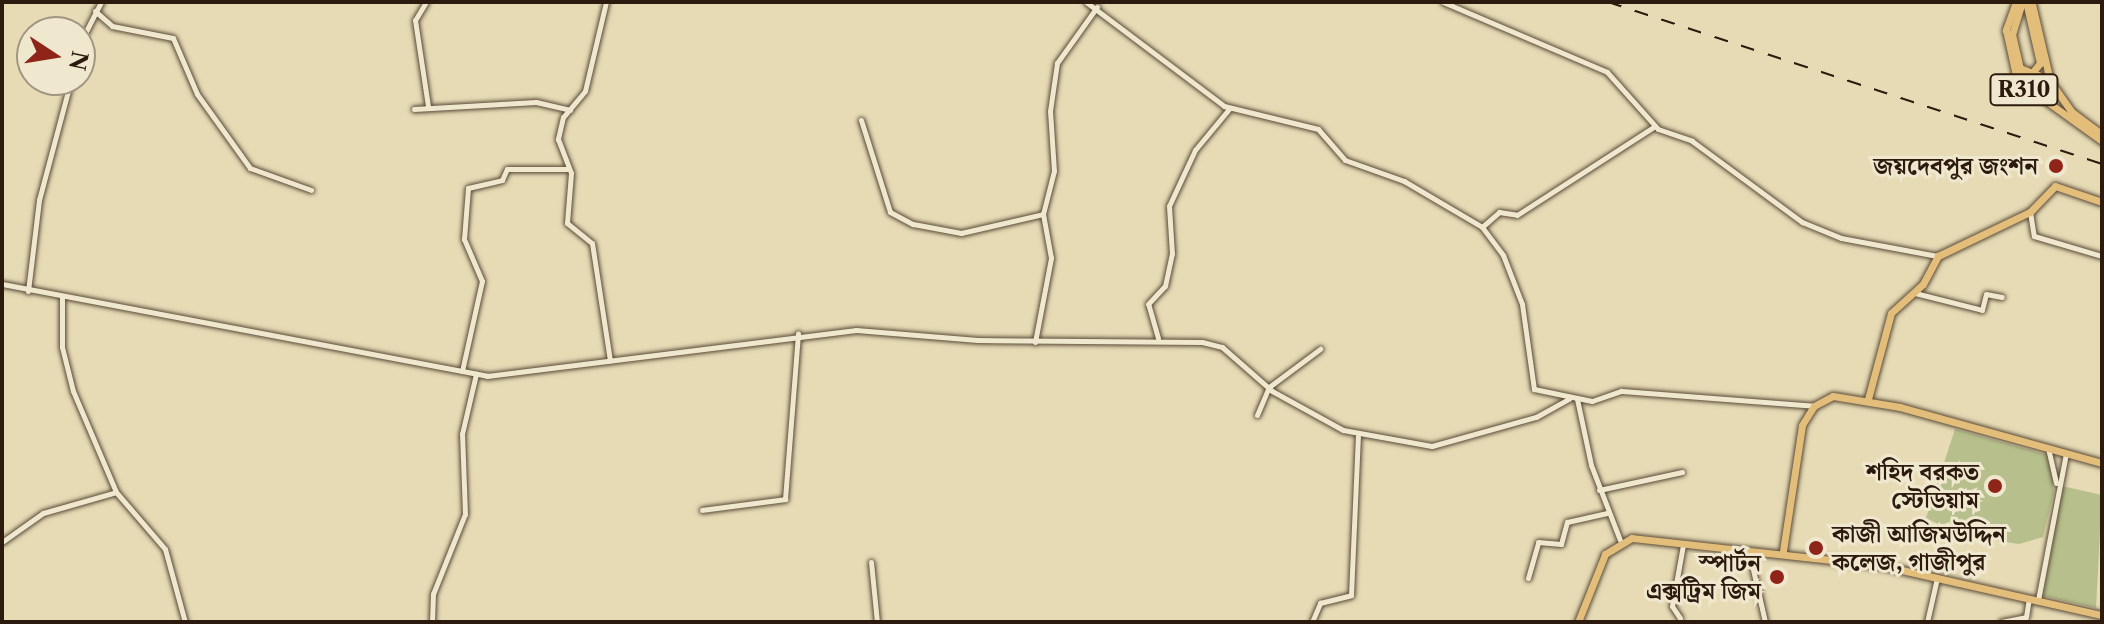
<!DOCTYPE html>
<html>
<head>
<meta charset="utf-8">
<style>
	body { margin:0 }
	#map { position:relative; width:2104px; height:624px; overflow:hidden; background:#e6dbb5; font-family:"Libre Caslon Text","Noto Serif Bengali",serif }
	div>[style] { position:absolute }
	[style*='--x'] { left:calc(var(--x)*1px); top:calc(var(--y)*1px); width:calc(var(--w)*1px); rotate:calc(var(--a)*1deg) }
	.green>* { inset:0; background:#b7c08c }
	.roads { filter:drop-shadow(0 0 2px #5a4a38) drop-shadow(0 0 2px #5a4a38) }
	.minor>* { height:5px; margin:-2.5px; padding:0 2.5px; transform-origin:2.5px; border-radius:2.5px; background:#efe8cf }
	.major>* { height:7px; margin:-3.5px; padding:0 3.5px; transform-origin:3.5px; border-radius:3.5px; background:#e3be7a }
	.rail>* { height:2px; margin-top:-1px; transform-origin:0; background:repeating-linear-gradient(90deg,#2c1a0e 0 14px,transparent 0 28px) }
	.dots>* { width:22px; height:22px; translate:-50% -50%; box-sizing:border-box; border:4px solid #efe8cf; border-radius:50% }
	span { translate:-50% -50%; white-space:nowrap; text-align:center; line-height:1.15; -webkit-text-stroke:6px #efe8cf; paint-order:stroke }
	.shield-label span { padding:2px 6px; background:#efe8cf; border:2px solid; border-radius:6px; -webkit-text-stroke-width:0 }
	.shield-label { font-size:22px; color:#2c1a0e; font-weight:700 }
	.poi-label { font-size:24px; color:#2c1a0e; font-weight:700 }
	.right { translate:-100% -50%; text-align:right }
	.left { translate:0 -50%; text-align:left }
	.frame { position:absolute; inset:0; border:4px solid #2c1a0e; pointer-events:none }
	.north { position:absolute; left:16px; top:16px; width:80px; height:80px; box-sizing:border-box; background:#efe8cf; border:2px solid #a19682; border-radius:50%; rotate:102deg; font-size:22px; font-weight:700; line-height:32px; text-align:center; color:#2c1a0e }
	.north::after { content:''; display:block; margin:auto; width:28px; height:36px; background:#8f2418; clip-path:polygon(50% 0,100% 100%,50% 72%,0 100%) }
</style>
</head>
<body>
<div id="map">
	<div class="green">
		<i style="clip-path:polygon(1955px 429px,2048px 455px,2054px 492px,2043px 537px,2019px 544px,1960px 535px,1926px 518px)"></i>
		<i style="clip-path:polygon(2062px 486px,2102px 495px,2096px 608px,2043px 596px)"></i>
	</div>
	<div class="roads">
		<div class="minor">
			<i style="--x:426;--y:2;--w:21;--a:121"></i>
			<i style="--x:415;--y:20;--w:87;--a:81.4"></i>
			<i style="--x:606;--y:2;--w:91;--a:103.3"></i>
			<i style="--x:585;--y:91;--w:34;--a:130"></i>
			<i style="--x:563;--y:117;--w:23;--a:103"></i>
			<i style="--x:558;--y:139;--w:36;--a:69"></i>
			<i style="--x:571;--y:173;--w:50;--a:94.6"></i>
			<i style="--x:567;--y:223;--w:32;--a:39"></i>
			<i style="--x:592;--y:243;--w:119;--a:81.3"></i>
			<i style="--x:1086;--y:2;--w:173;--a:37"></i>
			<i style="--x:1224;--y:106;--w:97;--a:13.7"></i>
			<i style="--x:1318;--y:129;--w:41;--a:48.9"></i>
			<i style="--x:1345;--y:160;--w:63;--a:19.6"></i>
			<i style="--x:1404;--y:181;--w:91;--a:30.5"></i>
			<i style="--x:1482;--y:227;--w:35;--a:53"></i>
			<i style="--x:1503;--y:255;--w:53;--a:68.8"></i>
			<i style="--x:1522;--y:304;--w:86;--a:82"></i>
			<i style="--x:1534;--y:389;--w:59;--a:11.7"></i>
			<i style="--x:1592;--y:401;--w:31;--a:-19"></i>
			<i style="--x:1621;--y:391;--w:194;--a:4.4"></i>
			<i style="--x:1443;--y:2;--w:178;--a:23.1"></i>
			<i style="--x:1607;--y:72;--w:76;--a:48.2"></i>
			<i style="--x:1658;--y:129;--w:36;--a:19"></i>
			<i style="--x:1692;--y:141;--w:137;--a:36.4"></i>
			<i style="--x:1802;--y:222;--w:42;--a:22.3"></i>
			<i style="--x:1841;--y:238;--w:98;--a:10.6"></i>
			<i style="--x:95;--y:11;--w:23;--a:41"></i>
			<i style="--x:112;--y:26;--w:62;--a:11.1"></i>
			<i style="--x:173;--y:38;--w:61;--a:66.8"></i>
			<i style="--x:197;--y:94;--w:91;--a:54.4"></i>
			<i style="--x:250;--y:168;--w:65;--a:19.8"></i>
			<i style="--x:80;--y:43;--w:46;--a:-62.9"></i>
			<i style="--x:414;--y:109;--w:122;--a:-3.3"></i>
			<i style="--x:536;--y:102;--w:35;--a:13"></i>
			<i style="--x:861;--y:120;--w:96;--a:72.5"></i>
			<i style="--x:890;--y:212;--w:26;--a:28"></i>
			<i style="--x:913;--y:224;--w:49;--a:10.6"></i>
			<i style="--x:961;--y:233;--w:84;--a:-13"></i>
			<i style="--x:2030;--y:212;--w:24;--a:81"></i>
			<i style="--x:2034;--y:236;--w:71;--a:16.4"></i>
			<i style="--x:1482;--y:227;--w:23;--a:-41"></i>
			<i style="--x:1499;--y:212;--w:18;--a:9"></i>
			<i style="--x:1517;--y:215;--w:164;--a:-32.8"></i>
			<i style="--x:2;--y:284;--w:494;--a:10.7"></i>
			<i style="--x:487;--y:376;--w:372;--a:-7.1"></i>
			<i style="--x:856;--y:330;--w:122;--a:4.7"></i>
			<i style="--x:978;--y:340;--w:224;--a:0.5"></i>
			<i style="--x:1202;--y:342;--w:21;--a:14"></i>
			<i style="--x:1222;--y:347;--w:67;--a:41.3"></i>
			<i style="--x:1272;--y:391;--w:81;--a:28.8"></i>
			<i style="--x:1343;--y:430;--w:90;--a:10.2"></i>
			<i style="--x:1432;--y:446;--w:108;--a:-15.6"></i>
			<i style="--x:1536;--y:417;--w:38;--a:-29"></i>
			<i style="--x:28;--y:291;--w:92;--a:-83.1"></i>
			<i style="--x:39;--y:200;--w:124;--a:-75.1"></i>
			<i style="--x:1915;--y:293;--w:69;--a:14.2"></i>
			<i style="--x:1982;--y:310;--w:16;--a:-76"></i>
			<i style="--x:1986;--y:294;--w:16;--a:11"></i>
			<i style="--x:62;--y:296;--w:51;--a:90"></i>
			<i style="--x:62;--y:347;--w:45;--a:76"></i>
			<i style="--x:73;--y:391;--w:110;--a:66.9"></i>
			<i style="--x:116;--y:492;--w:75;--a:49.3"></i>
			<i style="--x:165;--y:549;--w:76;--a:74.7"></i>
			<i style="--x:1158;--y:338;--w:35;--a:-106"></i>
			<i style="--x:1148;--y:304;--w:25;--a:-47"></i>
			<i style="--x:1165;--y:286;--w:33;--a:-78"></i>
			<i style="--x:1172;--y:254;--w:48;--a:-93.6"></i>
			<i style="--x:1169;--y:206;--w:62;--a:-65.1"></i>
			<i style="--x:1195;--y:150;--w:53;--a:-50.3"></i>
			<i style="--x:1035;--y:342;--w:86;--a:-79.2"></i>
			<i style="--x:1051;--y:258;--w:45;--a:-100.3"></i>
			<i style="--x:1043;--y:214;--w:44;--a:-75.7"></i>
			<i style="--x:1054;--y:171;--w:60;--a:-93.8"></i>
			<i style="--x:1050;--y:111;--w:49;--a:-81.7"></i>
			<i style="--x:1057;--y:63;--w:69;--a:-54.5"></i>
			<i style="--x:462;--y:371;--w:92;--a:-77.5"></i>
			<i style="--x:482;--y:281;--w:46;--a:-113.2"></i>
			<i style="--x:464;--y:239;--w:51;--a:-85.5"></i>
			<i style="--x:468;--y:188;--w:35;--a:-13"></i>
			<i style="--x:502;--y:180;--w:12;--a:-66"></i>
			<i style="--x:507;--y:169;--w:62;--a:0"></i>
			<i style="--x:1577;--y:399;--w:67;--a:78"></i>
			<i style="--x:1591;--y:465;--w:80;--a:68.9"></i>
			<i style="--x:1257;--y:415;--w:30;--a:-67"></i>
			<i style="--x:1269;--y:387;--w:64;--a:-36.7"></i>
			<i style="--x:2048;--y:448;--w:36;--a:77"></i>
			<i style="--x:1599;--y:490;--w:85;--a:-12.2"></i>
			<i style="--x:702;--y:510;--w:84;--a:-7.5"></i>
			<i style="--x:785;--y:499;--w:166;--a:-85.5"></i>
			<i style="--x:2;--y:542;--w:50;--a:-35.3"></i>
			<i style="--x:43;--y:513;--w:76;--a:-16"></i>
			<i style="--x:1749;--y:552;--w:72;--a:77.1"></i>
			<i style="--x:871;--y:562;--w:60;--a:84.3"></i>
			<i style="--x:1528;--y:578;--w:37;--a:-74"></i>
			<i style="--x:1538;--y:542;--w:23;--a:5"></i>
			<i style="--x:1561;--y:544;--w:23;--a:-75"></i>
			<i style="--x:1567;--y:522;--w:41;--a:-12.7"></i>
			<i style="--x:2038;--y:600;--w:150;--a:-79.2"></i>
			<i style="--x:1680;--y:618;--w:14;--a:-124"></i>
			<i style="--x:1672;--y:606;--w:62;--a:-79.8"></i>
			<i style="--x:432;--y:622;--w:28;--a:-88"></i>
			<i style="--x:433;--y:594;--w:86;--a:-68.2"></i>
			<i style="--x:465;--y:514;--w:80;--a:-92.1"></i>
			<i style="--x:462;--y:434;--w:62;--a:-76.9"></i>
			<i style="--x:1312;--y:622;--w:21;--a:-67"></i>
			<i style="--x:1320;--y:603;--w:32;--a:-14"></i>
			<i style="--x:1351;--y:595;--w:159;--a:-87.5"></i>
			<i style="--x:1927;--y:622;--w:45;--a:-77.2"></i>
			<i style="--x:2001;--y:622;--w:25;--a:-11"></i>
			<i style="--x:2026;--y:617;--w:18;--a:-81"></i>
		</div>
		<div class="major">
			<i style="--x:2016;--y:2;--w:30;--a:110"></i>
			<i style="--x:2006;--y:30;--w:51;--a:77.6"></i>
			<i style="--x:2017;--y:80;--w:105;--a:35.7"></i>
			<i style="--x:2022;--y:2;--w:34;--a:107"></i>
			<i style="--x:2012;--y:34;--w:35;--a:77"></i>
			<i style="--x:2020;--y:68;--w:13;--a:23"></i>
			<i style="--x:2032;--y:73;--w:13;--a:-51"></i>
			<i style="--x:2040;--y:63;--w:63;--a:-102.9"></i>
			<i style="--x:2032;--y:4;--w:79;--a:76.8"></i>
			<i style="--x:2050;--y:81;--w:38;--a:55"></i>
			<i style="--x:2072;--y:112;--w:38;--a:37"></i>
			<i style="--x:2015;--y:72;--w:23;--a:7"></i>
			<i style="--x:2032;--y:95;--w:23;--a:-38"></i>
			<i style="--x:1868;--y:399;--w:89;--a:-75"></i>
			<i style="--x:1891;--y:313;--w:43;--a:-42.2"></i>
			<i style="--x:1923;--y:284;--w:32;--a:-62"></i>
			<i style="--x:1938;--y:256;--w:102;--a:-25.6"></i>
			<i style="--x:2030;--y:212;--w:36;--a:-46"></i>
			<i style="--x:2055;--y:186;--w:50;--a:18.8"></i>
			<i style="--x:1783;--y:551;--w:127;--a:-81.4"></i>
			<i style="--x:1802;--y:425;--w:22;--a:-58"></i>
			<i style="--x:1814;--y:406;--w:21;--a:-28"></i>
			<i style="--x:1833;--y:396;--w:68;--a:9.3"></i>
			<i style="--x:1900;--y:407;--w:210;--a:15.5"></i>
			<i style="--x:1578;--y:622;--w:73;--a:-68.3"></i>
			<i style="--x:1605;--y:554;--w:31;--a:-31"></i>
			<i style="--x:1632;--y:538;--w:254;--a:6.3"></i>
			<i style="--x:1884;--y:566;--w:223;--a:12.7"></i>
		</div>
	</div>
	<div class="rail">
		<i style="--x:1608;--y:2;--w:520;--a:18.16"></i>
	</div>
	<div class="dots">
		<i style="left:2056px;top:166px;background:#8f2418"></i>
		<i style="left:1995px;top:486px;background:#8f2418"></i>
		<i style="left:1816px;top:548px;background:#8f2418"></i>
		<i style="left:1777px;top:577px;background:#8f2418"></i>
	</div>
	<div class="shield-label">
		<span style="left:2024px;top:90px">R310</span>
	</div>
	<div class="poi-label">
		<span class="right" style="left:2038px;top:166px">জয়দেবপুর জংশন</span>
		<span class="right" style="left:1979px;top:486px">শহিদ বরকত<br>স্টেডিয়াম</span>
		<span class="left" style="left:1832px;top:548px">কাজী আজিমউদ্দিন<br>কলেজ, গাজীপুর</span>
		<span class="right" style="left:1761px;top:577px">স্পার্টন<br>এক্সট্রিম জিম</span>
	</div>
	<div class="frame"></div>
	<div class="north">N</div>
</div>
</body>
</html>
